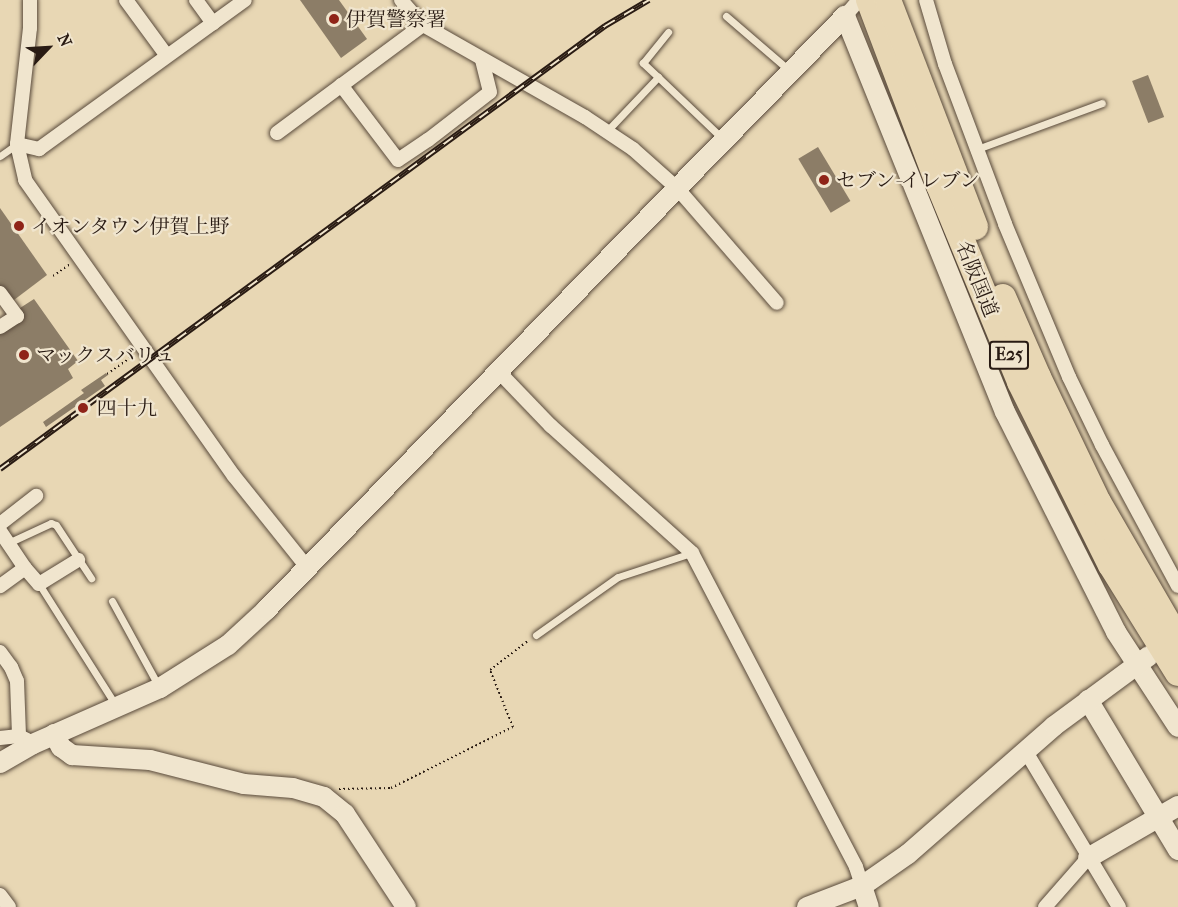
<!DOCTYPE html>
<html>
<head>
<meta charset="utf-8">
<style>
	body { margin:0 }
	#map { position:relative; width:1178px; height:907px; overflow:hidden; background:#e8d7b4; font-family:"IM FELL French Canon","Noto Serif JP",serif }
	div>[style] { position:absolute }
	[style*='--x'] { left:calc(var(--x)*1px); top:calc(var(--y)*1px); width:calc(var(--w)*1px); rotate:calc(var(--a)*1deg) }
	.building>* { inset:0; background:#8c7d67; transform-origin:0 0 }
	.path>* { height:2px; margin-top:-1px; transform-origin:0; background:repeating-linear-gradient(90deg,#291b13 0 1.5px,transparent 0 4.5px) }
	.roads { filter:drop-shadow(0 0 2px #594a3b) drop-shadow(0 0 2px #594a3b) }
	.lane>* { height:7px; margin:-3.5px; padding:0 3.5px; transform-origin:3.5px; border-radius:3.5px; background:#f0e5ce }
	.street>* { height:14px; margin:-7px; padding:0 7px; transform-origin:7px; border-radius:7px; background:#f0e5ce }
	.secondary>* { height:20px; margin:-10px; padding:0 10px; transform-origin:10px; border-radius:10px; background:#f0e5ce }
	.highway>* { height:26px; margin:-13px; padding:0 13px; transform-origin:13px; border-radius:13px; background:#e8d7b4 }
	.rail>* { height:6px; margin-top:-3px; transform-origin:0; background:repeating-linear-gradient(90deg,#f0e5ce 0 11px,#291b13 0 22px); box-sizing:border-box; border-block:2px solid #291b13 }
	.dots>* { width:16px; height:16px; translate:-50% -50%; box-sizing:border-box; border:3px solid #f0e5ce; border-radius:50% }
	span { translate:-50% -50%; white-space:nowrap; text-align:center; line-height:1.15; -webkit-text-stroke:4.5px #f0e5ce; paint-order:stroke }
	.shield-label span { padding:2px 4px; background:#f0e5ce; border:2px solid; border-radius:4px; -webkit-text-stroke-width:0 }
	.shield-label { font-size:18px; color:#291b13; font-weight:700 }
	.poi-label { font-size:20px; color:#291b13 }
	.left { translate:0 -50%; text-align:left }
	.street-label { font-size:20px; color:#291b13 }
	.north { position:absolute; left:18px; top:18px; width:60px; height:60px; -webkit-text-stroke:4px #f0e5ce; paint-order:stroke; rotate:65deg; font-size:16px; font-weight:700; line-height:24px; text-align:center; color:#291b13 }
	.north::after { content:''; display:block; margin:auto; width:21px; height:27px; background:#291b13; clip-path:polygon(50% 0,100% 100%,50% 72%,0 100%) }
</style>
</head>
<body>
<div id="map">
	<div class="building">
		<i style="clip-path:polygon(300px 0,339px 0,367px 39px,341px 58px)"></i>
		<i style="left:1148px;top:75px;width:45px;height:17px;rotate:69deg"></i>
		<i style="left:818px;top:147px;width:63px;height:23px;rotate:59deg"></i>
		<i style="clip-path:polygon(0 208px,47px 275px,10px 303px,0 289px)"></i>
		<i style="clip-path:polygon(34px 299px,78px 361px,68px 369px,73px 378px,0 427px,0 330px,17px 310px)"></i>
		<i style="clip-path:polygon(106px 373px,108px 375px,101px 380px,105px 386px,46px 427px,43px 422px,84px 393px,81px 390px)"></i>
	</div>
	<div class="path">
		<i style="--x:53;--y:276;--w:21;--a:-35"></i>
		<i style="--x:107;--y:374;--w:33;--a:-35"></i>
		<i style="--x:339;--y:789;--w:52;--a:-1.1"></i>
		<i style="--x:391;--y:788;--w:136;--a:-26.6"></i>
		<i style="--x:513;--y:727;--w:61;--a:-112"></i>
		<i style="--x:490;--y:670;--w:49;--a:-37.6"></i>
	</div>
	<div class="roads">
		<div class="lane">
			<i style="--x:726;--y:16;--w:84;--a:40.7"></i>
			<i style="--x:658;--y:77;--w:91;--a:43.7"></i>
			<i style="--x:606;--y:132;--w:76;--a:-46.6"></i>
			<i style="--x:658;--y:77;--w:21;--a:-137"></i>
			<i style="--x:643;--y:63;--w:40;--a:-51"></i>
			<i style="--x:977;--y:149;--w:133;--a:-20.2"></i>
			<i style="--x:0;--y:156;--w:21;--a:-35"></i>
			<i style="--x:8;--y:543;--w:47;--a:-24.9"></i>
			<i style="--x:51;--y:523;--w:5;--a:22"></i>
			<i style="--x:56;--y:525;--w:64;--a:56.6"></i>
			<i style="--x:39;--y:584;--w:144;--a:57.7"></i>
			<i style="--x:112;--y:601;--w:96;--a:61.3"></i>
			<i style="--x:536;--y:635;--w:100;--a:-35.3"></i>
			<i style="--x:618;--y:577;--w:77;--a:-18.2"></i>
		</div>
		<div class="street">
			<i style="--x:30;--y:0;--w:28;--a:90"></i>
			<i style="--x:30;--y:28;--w:117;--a:96.4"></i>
			<i style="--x:17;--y:144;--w:37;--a:77"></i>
			<i style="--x:25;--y:180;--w:362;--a:54.8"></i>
			<i style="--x:234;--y:476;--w:117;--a:51.3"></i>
			<i style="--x:126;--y:0;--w:69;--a:53.8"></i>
			<i style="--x:196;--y:0;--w:29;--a:54"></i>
			<i style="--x:401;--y:0;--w:33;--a:49"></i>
			<i style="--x:423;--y:25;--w:186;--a:29.6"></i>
			<i style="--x:585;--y:117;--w:58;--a:33.7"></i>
			<i style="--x:633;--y:149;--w:59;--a:41.6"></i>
			<i style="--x:677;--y:188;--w:152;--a:49"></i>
			<i style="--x:926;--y:0;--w:67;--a:73.5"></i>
			<i style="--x:945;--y:64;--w:171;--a:69.4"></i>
			<i style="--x:1005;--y:224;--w:166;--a:67.3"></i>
			<i style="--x:1069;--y:377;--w:76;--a:64.1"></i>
			<i style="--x:1102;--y:445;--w:160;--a:61.7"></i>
			<i style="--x:845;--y:16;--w:21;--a:-49"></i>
			<i style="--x:341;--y:85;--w:94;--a:52.8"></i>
			<i style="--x:398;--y:160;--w:36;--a:-34"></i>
			<i style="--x:428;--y:140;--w:78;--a:-37.7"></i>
			<i style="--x:490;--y:92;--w:33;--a:-104"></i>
			<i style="--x:277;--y:133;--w:182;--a:-36.5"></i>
			<i style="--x:17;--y:144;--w:23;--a:13"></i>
			<i style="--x:39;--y:149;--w:254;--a:-35.9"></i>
			<i style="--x:0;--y:293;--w:29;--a:54"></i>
			<i style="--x:17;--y:316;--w:20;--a:147"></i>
			<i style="--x:498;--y:371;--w:76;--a:46.1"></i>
			<i style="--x:551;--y:426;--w:190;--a:42"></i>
			<i style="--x:692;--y:553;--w:354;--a:62.4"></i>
			<i style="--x:856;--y:867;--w:20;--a:72"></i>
			<i style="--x:0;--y:524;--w:46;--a:-37.9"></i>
			<i style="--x:0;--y:531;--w:45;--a:56"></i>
			<i style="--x:25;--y:568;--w:31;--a:144"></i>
			<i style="--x:25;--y:568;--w:21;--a:49"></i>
			<i style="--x:39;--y:584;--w:46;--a:-31.6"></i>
			<i style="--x:0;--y:652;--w:19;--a:54"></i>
			<i style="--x:11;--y:667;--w:15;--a:67"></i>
			<i style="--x:17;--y:681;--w:55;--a:87.9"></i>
			<i style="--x:0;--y:738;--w:19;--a:-6"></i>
			<i style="--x:19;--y:736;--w:9;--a:27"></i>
			<i style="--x:1025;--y:750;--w:183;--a:59.1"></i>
			<i style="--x:0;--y:895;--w:15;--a:53"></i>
			<i style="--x:1045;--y:907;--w:65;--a:-48.7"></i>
		</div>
		<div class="secondary">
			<i style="--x:1088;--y:700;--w:175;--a:59"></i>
			<i style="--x:54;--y:734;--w:15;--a:62"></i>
			<i style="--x:61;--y:747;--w:14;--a:36"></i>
			<i style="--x:72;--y:755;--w:78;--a:3.7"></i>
			<i style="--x:150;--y:760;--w:97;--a:14.3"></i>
			<i style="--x:244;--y:784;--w:49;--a:4.7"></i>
			<i style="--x:293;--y:788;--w:32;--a:16"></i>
			<i style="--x:324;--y:797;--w:27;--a:39"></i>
			<i style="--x:345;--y:814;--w:111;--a:56.7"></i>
			<i style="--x:0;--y:763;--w:38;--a:-30"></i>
			<i style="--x:33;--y:744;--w:139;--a:-23.8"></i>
			<i style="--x:160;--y:688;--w:80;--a:-32.3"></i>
			<i style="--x:228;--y:645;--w:52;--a:-42.6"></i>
			<i style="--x:266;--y:610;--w:830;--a:-45.73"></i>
			<i style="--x:845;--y:16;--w:427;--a:68"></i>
			<i style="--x:1005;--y:412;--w:246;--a:63.2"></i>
			<i style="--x:1116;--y:632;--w:113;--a:56.9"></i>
			<i style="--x:1088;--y:858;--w:104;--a:-30"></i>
			<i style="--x:862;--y:886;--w:22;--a:72"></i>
			<i style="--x:807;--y:907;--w:59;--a:-20.9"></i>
			<i style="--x:862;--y:886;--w:56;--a:-34.8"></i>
			<i style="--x:908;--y:854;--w:194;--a:-41.2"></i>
			<i style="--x:1054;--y:726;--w:118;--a:-36.4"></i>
		</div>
		<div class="highway">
			<i style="--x:869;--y:0;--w:198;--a:69.3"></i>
			<i style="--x:939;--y:185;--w:213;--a:67.6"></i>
			<i style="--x:1020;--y:382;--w:204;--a:63.6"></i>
			<i style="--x:1111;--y:565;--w:127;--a:58.2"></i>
			<i style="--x:888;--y:0;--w:243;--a:69"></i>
			<i style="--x:1003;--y:297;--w:87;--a:66.4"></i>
			<i style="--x:1038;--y:377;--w:139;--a:64.4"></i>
			<i style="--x:1098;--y:502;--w:160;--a:59.9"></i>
		</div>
	</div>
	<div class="rail">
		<i style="--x:0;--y:469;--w:750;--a:-36.21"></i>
		<i style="--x:605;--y:26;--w:51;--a:-30.6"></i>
	</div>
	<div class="dots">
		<i style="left:334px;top:19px;background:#8f2418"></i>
		<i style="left:824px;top:180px;background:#8f2418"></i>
		<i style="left:19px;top:226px;background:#8f2418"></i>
		<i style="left:24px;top:355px;background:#8f2418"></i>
		<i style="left:83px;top:408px;background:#8f2418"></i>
	</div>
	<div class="shield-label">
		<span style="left:1009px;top:355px">E25</span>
	</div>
	<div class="poi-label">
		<span class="left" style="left:346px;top:19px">伊賀警察署</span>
		<span class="left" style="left:836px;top:180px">セブン-イレブン</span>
		<span class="left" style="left:31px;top:226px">イオンタウン伊賀上野</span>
		<span class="left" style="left:36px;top:355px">マックスバリュ</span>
		<span class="left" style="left:97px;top:408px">四十九</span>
	</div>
	<div class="street-label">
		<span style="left:977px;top:279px;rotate:68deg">名阪国道</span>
	</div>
	<div class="north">N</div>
</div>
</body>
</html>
